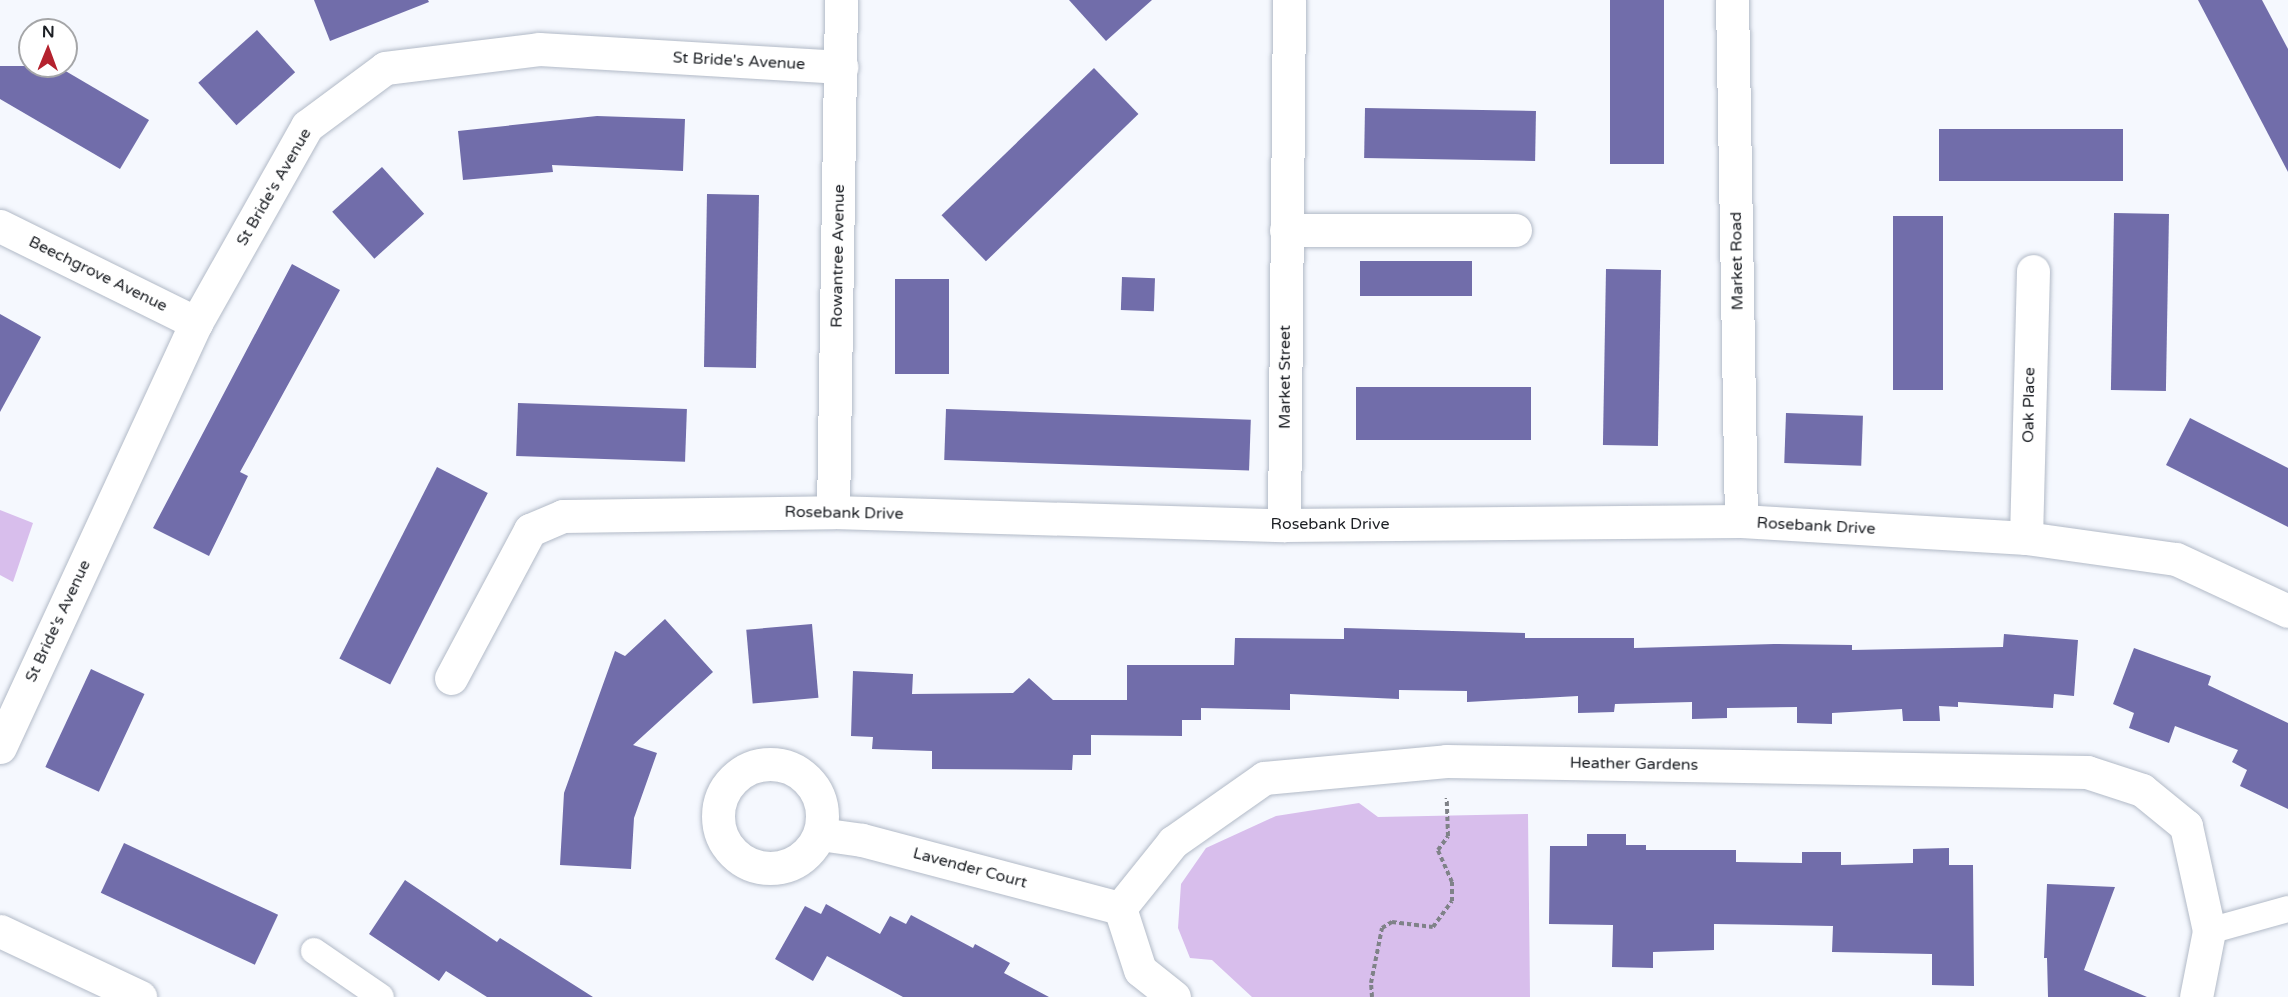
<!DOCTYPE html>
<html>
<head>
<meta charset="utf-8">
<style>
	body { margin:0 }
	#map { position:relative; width:2288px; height:997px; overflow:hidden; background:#f5f8fe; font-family:"Varela Round",sans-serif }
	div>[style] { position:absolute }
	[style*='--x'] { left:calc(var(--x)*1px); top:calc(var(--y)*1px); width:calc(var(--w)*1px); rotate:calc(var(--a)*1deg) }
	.green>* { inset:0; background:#d8beec }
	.building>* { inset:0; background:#716daa; transform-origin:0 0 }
	.path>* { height:4px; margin-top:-2px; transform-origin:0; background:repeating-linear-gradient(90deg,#7f8288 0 4.5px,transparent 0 7.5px) }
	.roads { filter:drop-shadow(0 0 2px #b2bac7) drop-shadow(0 0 2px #b2bac7) }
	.lane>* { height:26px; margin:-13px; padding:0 13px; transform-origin:13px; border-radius:13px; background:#fff }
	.street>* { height:33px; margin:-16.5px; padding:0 16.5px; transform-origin:16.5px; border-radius:16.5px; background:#fff }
	.street>.ring { margin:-16.5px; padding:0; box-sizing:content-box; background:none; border:33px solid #fff; border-radius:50% }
	span { translate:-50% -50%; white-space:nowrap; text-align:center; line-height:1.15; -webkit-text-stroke:6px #fff; paint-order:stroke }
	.street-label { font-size:16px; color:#1d2025 }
	.north { position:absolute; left:18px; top:18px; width:60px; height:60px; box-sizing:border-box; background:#fff; border:2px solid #a5a6a8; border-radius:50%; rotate:1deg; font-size:16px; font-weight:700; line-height:24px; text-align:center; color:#1d2025 }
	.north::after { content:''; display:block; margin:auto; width:21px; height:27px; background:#b4222e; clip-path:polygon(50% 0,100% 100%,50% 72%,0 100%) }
</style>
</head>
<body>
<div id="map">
	<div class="green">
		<i style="clip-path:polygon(0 510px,33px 523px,13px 582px,0 575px)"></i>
		<i style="clip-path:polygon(1359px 803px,1378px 817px,1528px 814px,1530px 997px,1252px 997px,1212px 960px,1190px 958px,1178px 928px,1181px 884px,1206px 848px,1276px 816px)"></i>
	</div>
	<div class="building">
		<i style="clip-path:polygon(314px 0,428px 0,429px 2px,330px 41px)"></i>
		<i style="clip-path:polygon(1069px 0,1152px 0,1106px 41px)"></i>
		<i style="left:1610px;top:0;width:54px;height:164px"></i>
		<i style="clip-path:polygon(2198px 0,2262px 0,2288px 49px,2288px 172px)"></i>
		<i style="left:257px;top:30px;width:57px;height:79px;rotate:48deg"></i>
		<i style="clip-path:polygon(0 66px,57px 66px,149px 120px,120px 169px,0 99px)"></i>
		<i style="left:1094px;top:68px;width:64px;height:212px;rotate:46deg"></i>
		<i style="left:1365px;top:108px;width:171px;height:50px;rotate:1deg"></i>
		<i style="clip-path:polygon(597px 116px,685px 119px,683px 171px,552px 165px,553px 172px,463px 180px,458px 131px)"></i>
		<i style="left:2123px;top:129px;width:52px;height:184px;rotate:90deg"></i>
		<i style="left:382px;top:167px;width:63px;height:67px;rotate:48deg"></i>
		<i style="left:707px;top:194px;width:52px;height:173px;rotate:1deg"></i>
		<i style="left:2114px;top:213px;width:55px;height:177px;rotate:1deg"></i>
		<i style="left:1893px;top:216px;width:50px;height:174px"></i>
		<i style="left:1360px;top:261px;width:112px;height:35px"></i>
		<i style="clip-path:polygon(292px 264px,340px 290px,240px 472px,248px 476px,209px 556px,153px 528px)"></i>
		<i style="left:1606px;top:269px;width:55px;height:176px;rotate:1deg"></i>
		<i style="left:1122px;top:277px;width:33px;height:33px;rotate:2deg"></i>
		<i style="left:895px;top:279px;width:54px;height:95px"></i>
		<i style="clip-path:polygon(0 314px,41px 337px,0 412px)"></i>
		<i style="left:1356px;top:387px;width:175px;height:53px"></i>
		<i style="left:518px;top:403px;width:169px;height:53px;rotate:2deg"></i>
		<i style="left:946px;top:409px;width:305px;height:51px;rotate:2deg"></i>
		<i style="left:1786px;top:413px;width:77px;height:50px;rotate:2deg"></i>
		<i style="clip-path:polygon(2190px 418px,2288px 468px,2288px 527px,2166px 465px)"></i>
		<i style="left:437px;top:467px;width:57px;height:215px;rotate:27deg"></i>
		<i style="clip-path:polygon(665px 619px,713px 672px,633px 745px,657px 753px,634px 818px,631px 869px,560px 865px,564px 793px,615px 651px,625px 656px)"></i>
		<i style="left:812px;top:624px;width:74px;height:66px;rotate:85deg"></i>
		<i style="clip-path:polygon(1344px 628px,1525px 633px,1525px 638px,1634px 638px,1634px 648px,1774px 644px,1852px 645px,1852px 650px,2003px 647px,2004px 634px,2078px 640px,2074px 696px,2054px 694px,2053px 708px,1958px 702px,1958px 707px,1939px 706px,1940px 721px,1903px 721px,1902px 709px,1832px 713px,1832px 724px,1797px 723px,1797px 707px,1727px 708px,1727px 718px,1692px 719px,1692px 702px,1615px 704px,1614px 712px,1578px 713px,1578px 696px,1467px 702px,1467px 691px,1399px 690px,1399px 699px,1290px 694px,1290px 710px,1201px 708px,1201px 720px,1182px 720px,1182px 736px,1091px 735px,1091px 755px,1073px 755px,1072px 770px,932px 769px,932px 751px,872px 749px,873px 737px,851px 736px,853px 671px,913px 674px,912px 694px,1013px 693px,1029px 678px,1053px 700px,1127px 700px,1127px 665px,1234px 665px,1235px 638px,1344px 639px)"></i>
		<i style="clip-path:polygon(2134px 648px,2211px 676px,2208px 685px,2288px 723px,2288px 809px,2240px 786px,2247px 770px,2232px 762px,2238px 750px,2175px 726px,2169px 743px,2129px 728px,2134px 713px,2113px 704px)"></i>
		<i style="left:91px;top:669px;width:59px;height:108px;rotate:25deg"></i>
		<i style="clip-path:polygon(1587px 834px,1626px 834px,1626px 845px,1646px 845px,1646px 850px,1736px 850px,1736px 862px,1802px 863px,1802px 852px,1841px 852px,1841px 865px,1913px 863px,1913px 849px,1949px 848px,1949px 865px,1973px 865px,1974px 986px,1932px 985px,1932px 954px,1832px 952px,1833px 926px,1714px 924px,1714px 950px,1653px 952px,1653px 968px,1612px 967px,1613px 925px,1549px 924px,1550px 846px,1587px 846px)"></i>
		<i style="left:124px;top:843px;width:170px;height:55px;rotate:25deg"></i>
		<i style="clip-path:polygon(405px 880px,497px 942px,500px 938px,593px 997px,487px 997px,446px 971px,439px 981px,369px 934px)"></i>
		<i style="clip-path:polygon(2047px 884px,2115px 887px,2084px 970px,2147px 997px,2048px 997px,2047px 958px,2044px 958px)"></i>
		<i style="clip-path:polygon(826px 904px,880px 934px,890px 916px,906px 924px,911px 915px,973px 948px,975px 944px,1010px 963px,1004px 973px,1049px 997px,903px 997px,827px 956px,813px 981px,775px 959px,805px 906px,821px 914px)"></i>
	</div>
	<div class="path">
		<i style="--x:1372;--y:997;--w:14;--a:-94"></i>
		<i style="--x:1371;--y:983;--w:56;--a:-78.7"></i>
		<i style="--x:1382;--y:928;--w:12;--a:-31"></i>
		<i style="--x:1392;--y:922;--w:41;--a:7"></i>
		<i style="--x:1433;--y:927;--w:32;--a:-54"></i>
		<i style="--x:1452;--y:901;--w:19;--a:-90"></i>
		<i style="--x:1452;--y:882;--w:35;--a:-114"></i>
		<i style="--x:1438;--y:850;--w:17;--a:-54"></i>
		<i style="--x:1448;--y:836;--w:38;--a:-92"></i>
	</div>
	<div class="roads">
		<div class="lane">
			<i style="--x:2209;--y:931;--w:82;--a:-15.6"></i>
			<i style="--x:314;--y:951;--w:81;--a:34.5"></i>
		</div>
		<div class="street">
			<i style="--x:1732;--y:0;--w:521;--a:89.01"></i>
			<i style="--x:0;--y:226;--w:219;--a:26.3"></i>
			<i style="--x:1286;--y:230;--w:229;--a:0"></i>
			<i style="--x:833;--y:512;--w:512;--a:-89.1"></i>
			<i style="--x:1284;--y:525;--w:525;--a:-89.45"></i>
			<i style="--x:2026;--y:538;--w:267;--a:-88.5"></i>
			<i style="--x:451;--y:678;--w:168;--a:-61.9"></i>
			<i style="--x:530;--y:530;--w:36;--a:-23"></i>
			<i style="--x:563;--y:516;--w:270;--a:-0.8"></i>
			<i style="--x:833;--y:512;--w:451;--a:1.7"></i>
			<i style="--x:1284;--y:525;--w:457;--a:-0.5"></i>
			<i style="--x:1741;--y:521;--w:286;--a:3.4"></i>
			<i style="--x:2026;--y:538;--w:151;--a:8"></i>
			<i style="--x:2176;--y:559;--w:123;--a:24.9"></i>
			<i style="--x:0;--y:747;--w:467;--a:-65.2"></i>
			<i style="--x:196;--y:323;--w:226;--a:-60.6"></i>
			<i style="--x:307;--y:126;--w:97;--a:-36.6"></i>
			<i style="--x:385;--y:68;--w:155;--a:-7"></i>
			<i style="--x:539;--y:49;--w:303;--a:3.4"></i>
			<i class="ring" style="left:718px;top:764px;width:71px;height:71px"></i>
			<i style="--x:820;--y:834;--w:42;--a:8.1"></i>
			<i style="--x:862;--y:840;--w:267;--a:14.8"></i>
			<i style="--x:0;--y:931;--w:155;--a:25.2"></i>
			<i style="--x:1174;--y:997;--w:43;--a:-141.5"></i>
			<i style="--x:1140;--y:970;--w:65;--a:-107.9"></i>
			<i style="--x:1120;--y:908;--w:85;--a:-51.2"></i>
			<i style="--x:1173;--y:842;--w:111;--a:-35.1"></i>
			<i style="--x:1264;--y:778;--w:183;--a:-5.3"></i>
			<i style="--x:1446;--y:761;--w:641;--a:0.98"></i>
			<i style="--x:2087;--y:772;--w:58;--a:18.1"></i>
			<i style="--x:2142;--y:790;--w:57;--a:39.3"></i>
			<i style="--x:2186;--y:826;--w:107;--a:77.6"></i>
			<i style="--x:2209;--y:931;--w:67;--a:101.1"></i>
		</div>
	</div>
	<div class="street-label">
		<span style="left:739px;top:61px;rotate:3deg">St Bride's Avenue</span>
		<span style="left:274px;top:187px;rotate:-60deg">St Bride's Avenue</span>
		<span style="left:838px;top:256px;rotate:-89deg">Rowantree Avenue</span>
		<span style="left:1737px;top:261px;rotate:-91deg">Market Road</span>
		<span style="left:98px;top:274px;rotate:26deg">Beechgrove Avenue</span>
		<span style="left:1285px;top:377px;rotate:-90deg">Market Street</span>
		<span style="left:2029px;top:405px;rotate:-89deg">Oak Place</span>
		<span style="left:844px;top:513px;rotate:1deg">Rosebank Drive</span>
		<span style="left:1330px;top:524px">Rosebank Drive</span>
		<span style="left:1816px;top:526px;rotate:3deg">Rosebank Drive</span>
		<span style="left:58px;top:621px;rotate:-65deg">St Bride's Avenue</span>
		<span style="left:1634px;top:764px;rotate:1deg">Heather Gardens</span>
		<span style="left:970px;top:868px;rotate:15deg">Lavender Court</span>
	</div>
	<div class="north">N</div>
</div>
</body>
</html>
